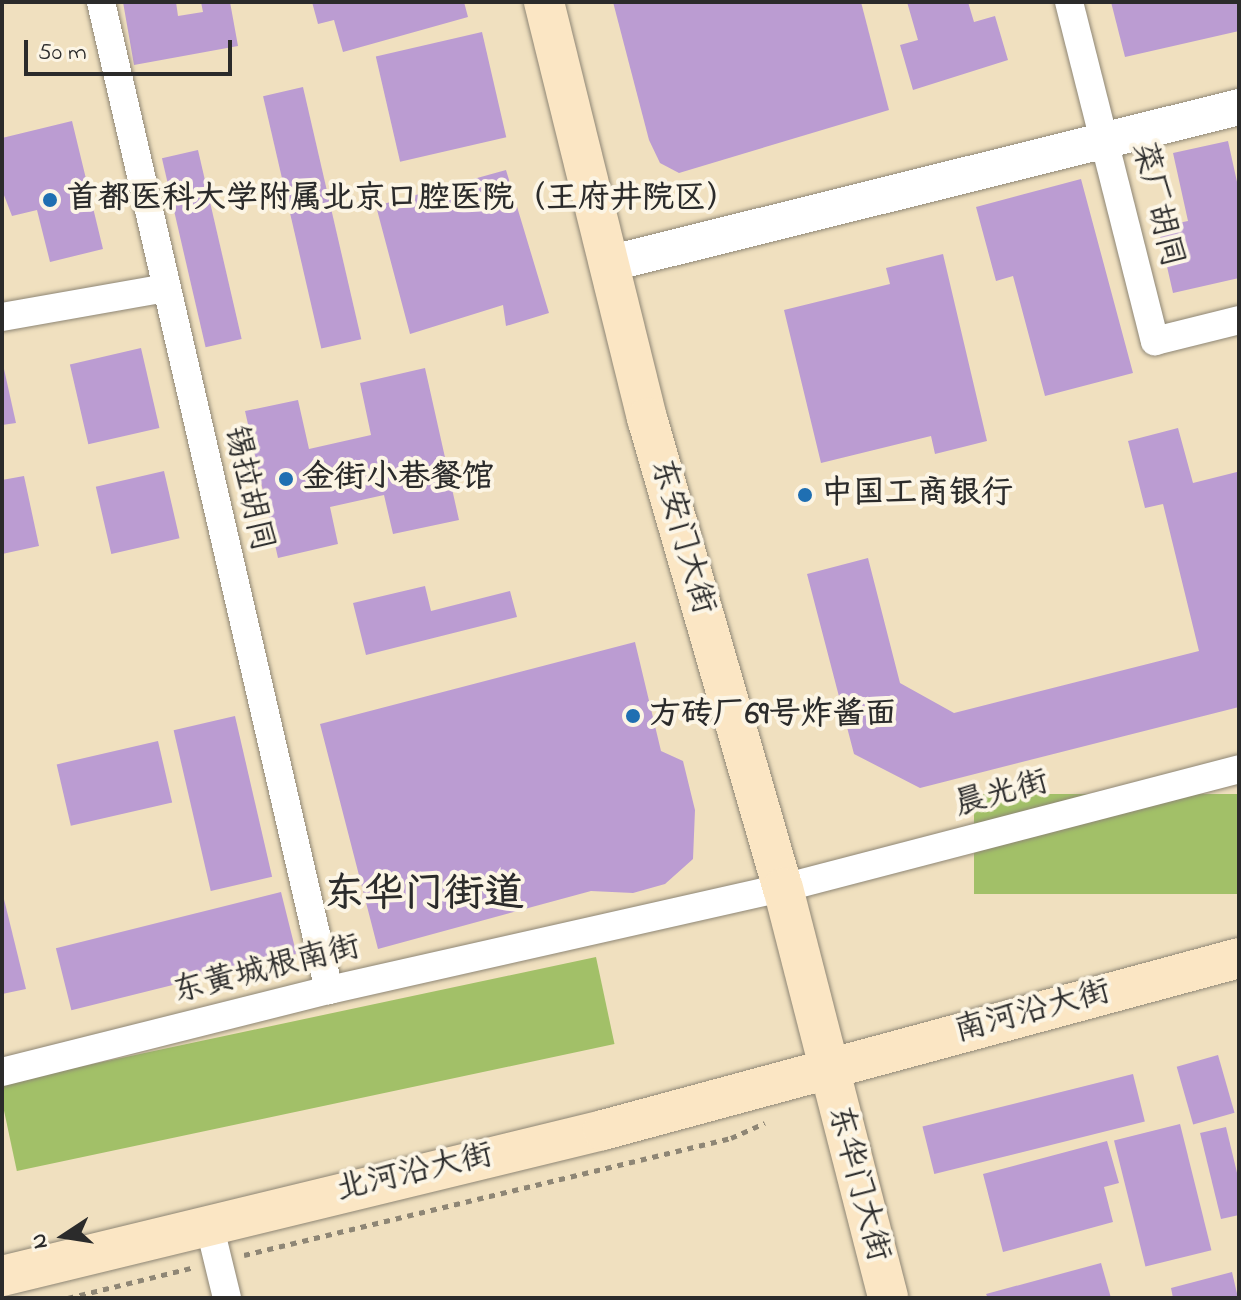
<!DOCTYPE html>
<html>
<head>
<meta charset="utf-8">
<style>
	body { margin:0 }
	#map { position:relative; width:1241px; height:1300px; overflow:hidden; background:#f0e0bf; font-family:"Indie Flower","LXGW WenKai TC",sans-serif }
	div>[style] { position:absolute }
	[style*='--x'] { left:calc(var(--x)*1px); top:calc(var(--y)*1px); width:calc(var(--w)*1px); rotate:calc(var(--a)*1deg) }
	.green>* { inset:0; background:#a2c068; transform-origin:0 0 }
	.building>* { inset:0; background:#bb9cd2; transform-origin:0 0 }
	.path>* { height:5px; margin-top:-2.5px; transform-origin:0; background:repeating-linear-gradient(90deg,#8e8675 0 6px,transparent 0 12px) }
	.roads { filter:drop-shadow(0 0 2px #8e8675) drop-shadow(0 0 2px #8e8675) }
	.minor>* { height:28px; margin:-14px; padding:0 14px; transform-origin:14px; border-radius:14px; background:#fff }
	.tertiary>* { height:36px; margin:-18px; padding:0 18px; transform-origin:18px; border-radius:18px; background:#fff }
	.secondary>* { height:40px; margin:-20px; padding:0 20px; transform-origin:20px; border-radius:20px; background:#fbe6c4 }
	.dots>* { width:22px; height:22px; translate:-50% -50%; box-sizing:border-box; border:4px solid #fcf5e5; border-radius:50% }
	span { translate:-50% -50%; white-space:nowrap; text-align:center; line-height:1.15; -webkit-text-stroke:8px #fcf5e5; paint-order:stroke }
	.poi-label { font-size:32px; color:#2b2b2b; font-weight:700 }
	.left { translate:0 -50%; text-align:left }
	.street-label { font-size:32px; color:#2b2b2b }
	.district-label { font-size:40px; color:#2b2b2b; font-weight:700 }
	.frame { position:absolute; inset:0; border:4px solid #2b2b2b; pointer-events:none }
	.north { position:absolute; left:24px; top:1196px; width:80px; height:80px; -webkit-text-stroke:6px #fcf5e5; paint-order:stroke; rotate:258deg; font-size:22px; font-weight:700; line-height:32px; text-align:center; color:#2b2b2b }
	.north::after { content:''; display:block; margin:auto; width:28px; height:36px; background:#2b2b2b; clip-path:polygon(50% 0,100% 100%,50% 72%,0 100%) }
	.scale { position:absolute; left:24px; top:40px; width:208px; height:36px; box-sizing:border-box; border:4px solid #2b2b2b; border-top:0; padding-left:10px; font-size:24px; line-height:28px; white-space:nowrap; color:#2b2b2b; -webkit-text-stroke:6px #fcf5e5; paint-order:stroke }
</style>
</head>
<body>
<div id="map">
	<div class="green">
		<i style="left:1239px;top:794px;width:100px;height:265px;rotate:90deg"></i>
		<i style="left:596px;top:957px;width:89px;height:611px;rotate:78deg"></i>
	</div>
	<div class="building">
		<i style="clip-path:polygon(123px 2px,176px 2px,178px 16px,203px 12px,201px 2px,230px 2px,238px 46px,134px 65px)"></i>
		<i style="clip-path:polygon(312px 2px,464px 2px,468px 17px,343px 52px,334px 20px,318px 24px)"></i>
		<i style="clip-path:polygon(613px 2px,861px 2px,889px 110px,679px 173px,660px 163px,649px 140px)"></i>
		<i style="clip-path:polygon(907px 2px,968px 2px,974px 22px,995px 16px,1008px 60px,913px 90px,900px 45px,918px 40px)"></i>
		<i style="clip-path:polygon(1111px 2px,1239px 2px,1239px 31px,1125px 57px)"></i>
		<i style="left:482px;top:32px;width:108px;height:109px;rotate:77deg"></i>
		<i style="left:303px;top:87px;width:259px;height:41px;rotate:77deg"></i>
		<i style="clip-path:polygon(72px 121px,103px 249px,50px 262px,37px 210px,12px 216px,2px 190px,2px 138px)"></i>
		<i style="clip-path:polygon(1228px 141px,1239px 191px,1239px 278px,1173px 293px,1158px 227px,1188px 221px,1173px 153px)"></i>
		<i style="left:198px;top:150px;width:194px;height:37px;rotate:77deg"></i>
		<i style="clip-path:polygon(506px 170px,549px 313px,506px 326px,503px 305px,410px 334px,376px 206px)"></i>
		<i style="clip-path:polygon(1081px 179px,1133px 373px,1045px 396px,1013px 276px,996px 281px,976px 207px)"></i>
		<i style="clip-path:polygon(943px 254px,987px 441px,935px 454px,931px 436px,821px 463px,784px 310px,890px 284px,886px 268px)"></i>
		<i style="left:141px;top:348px;width:82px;height:73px;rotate:77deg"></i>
		<i style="clip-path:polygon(2px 360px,16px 423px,2px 425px)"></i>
		<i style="clip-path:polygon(425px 368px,459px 520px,393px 534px,384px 495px,330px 507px,338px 544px,278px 558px,245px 411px,298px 400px,309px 449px,371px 435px,360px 383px)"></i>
		<i style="clip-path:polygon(1178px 428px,1193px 483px,1237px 472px,1239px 479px,1239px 707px,920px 788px,854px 754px,807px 574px,868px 558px,900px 683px,954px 713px,1199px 651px,1163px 504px,1145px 508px,1128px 441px)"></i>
		<i style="left:164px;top:471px;width:69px;height:70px;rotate:77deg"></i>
		<i style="clip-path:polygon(24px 476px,39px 546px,2px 554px,2px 480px)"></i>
		<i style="clip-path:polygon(425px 586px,431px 611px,510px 591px,517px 617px,366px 655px,353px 603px)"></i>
		<i style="clip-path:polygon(635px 642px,661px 751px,683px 761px,695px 810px,693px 859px,665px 884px,633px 893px,591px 891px,378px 949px,320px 724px)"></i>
		<i style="left:235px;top:716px;width:165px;height:63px;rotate:77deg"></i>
		<i style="left:158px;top:741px;width:63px;height:104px;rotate:77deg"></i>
		<i style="clip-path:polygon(2px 891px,26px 989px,2px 994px)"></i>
		<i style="left:281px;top:892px;width:64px;height:232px;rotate:76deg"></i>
		<i style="left:1218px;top:1055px;width:60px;height:43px;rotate:74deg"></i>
		<i style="left:1133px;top:1074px;width:49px;height:217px;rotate:76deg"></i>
		<i style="left:1180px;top:1124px;width:130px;height:68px;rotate:76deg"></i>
		<i style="clip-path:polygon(1226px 1127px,1239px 1181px,1239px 1215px,1221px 1219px,1200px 1133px)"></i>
		<i style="clip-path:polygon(1107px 1141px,1119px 1183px,1104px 1187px,1113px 1222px,1003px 1252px,983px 1174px)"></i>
		<i style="clip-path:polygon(1101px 1263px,1111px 1298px,988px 1298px,986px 1294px)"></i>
		<i style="clip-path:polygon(1232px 1272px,1238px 1298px,1173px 1298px,1171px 1288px)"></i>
	</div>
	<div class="path">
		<i style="--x:244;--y:1255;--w:501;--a:-13.51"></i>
		<i style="--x:731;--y:1138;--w:37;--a:-24"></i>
		<i style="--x:68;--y:1298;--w:127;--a:-13.7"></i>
	</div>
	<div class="roads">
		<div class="minor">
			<i style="--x:101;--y:2;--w:1014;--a:77.01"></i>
			<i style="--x:1069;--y:2;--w:350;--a:75.8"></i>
			<i style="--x:1155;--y:341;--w:87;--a:-14"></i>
			<i style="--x:2;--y:317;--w:167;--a:-10"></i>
			<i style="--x:2;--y:1072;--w:337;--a:-14.1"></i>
			<i style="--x:329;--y:990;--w:465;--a:-12.7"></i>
			<i style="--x:783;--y:888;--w:471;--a:-14.6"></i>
			<i style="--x:209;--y:1224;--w:76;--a:76.3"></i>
		</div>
		<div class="tertiary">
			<i style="--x:608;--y:264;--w:650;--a:-13.97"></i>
		</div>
		<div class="secondary">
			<i style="--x:544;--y:2;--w:429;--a:76.1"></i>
			<i style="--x:647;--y:418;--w:489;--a:73.9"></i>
			<i style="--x:783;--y:888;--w:423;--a:75.6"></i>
			<i style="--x:2;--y:1276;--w:618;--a:-13.65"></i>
			<i style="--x:603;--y:1130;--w:659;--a:-15.13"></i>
		</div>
	</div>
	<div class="dots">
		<i style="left:50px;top:200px;background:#1f6fb2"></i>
		<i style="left:286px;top:479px;background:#1f6fb2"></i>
		<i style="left:805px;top:495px;background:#1f6fb2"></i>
		<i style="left:633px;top:716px;background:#1f6fb2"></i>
	</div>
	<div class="poi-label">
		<span class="left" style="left:66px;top:200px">首都医科大学附属北京口腔医院（王府井院区）</span>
		<span class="left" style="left:302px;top:479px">金街小巷餐馆</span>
		<span class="left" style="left:821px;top:495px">中国工商银行</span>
		<span class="left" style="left:649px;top:716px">方砖厂69号炸酱面</span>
	</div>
	<div class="street-label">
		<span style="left:1156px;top:205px;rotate:76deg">菜厂胡同</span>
		<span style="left:247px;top:489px;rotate:77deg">锡拉胡同</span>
		<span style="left:681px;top:537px;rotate:74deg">东安门大街</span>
		<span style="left:1002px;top:795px;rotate:-15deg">晨光街</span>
		<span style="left:267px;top:971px;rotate:-14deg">东黄城根南街</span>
		<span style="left:1033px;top:1013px;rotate:-15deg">南河沿大街</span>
		<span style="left:415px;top:1174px;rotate:-13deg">北河沿大街</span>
		<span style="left:857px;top:1184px;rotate:75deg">东华门大街</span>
	</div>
	<div class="district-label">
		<span style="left:424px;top:896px">东华门街道</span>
	</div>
	<div class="frame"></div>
	<div class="north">N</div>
	<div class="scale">50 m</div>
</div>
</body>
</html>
